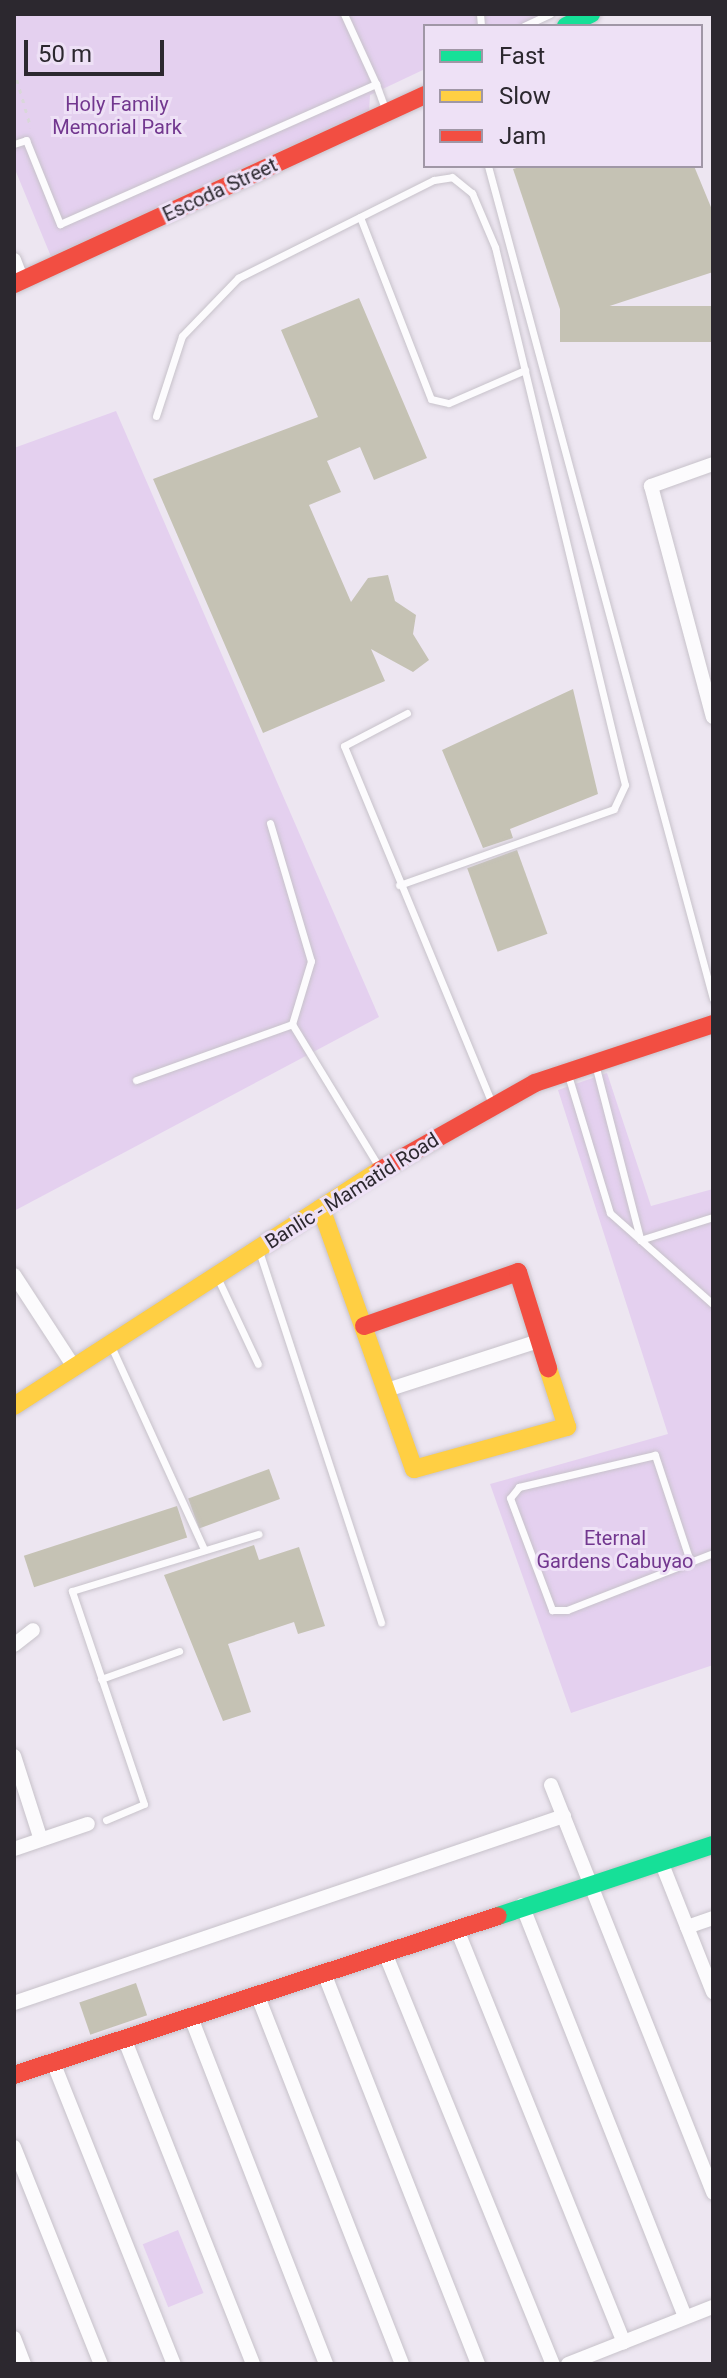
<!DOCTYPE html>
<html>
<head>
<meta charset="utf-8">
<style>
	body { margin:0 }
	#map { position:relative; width:727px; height:2378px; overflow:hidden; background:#ede6f1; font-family:Roboto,sans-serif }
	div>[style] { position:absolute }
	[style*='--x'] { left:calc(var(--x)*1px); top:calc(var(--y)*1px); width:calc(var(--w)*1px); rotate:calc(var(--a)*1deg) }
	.green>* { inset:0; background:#e4d0ef; transform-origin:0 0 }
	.building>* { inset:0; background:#c5c2b4; transform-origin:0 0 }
	.path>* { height:3px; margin-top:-1.5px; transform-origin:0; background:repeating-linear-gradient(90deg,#d9d7da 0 4px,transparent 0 10px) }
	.roads { filter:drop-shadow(0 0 2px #c7c2ca) drop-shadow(0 0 2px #c7c2ca) }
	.lane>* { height:7px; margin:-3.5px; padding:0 3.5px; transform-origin:3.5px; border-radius:3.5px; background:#fcfbfd }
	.street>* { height:14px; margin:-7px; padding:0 7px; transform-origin:7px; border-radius:7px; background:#fcfbfd }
	.fast>* { height:18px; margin:-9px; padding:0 9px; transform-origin:9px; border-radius:9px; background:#16e098 }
	.slow>* { height:18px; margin:-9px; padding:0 9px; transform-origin:9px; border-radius:9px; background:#ffcf43 }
	.jam>* { height:18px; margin:-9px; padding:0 9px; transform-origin:9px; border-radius:9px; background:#f24e42 }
	span { translate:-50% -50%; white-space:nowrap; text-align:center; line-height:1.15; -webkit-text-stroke:6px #eee1f6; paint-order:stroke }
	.park-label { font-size:20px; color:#72378f }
	.street-label { font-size:20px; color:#2c282f }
	.frame { position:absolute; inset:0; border:16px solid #2c282f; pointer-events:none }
	.legend { position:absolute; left:423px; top:24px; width:280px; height:144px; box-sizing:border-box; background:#eee1f6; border:2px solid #a097a6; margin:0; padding:10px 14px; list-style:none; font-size:24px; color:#2c282f }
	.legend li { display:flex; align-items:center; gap:16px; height:40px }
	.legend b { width:40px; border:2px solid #a097a6 }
	.scale { position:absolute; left:24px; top:40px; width:140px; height:36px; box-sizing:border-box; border:4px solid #2c282f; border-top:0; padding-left:10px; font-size:24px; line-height:28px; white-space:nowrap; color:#2c282f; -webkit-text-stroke:6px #eee1f6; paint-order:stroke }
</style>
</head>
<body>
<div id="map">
	<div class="green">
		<i style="clip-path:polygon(14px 14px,547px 14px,520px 26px,425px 26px,425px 69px,370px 95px,369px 112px,52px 259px,14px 167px)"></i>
		<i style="clip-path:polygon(116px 411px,379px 1017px,14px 1211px,14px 448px)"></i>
		<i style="clip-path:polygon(607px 1073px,651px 1206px,713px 1189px,713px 1665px,571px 1713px,490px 1484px,668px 1434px,558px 1090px)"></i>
		<i style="left:178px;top:2230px;width:68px;height:38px;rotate:68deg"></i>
	</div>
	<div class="building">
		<i style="clip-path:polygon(523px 166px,694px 166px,713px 212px,713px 272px,564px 321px,513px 169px)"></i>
		<i style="clip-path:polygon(359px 298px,427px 458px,374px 480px,360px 447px,327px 461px,341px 492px,309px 505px,351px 602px,368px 578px,388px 575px,395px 601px,416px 615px,413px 634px,429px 660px,413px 672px,371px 649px,385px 681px,263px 733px,153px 479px,318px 417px,281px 330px)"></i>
		<i style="left:713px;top:306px;width:36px;height:153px;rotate:90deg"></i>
		<i style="clip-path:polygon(573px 689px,598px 794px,510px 829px,513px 838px,483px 848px,442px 750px)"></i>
		<i style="left:517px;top:850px;width:89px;height:53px;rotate:70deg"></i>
		<i style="left:269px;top:1469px;width:32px;height:86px;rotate:70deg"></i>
		<i style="left:177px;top:1506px;width:33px;height:161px;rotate:72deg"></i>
		<i style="clip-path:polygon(254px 1545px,259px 1560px,299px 1547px,325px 1626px,298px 1634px,294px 1622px,228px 1644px,251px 1712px,223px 1721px,164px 1575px)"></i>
		<i style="left:136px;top:1983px;width:34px;height:60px;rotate:71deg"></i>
	</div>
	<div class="path">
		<i style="--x:14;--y:70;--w:60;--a:73.7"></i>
	</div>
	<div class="roads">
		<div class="lane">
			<i style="--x:480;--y:14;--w:12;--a:85"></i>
			<i style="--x:524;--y:26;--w:29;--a:-25"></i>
			<i style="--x:376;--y:84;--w:29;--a:70"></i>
			<i style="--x:14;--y:144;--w:13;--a:-18"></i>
			<i style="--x:26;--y:140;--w:91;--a:68"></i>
			<i style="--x:60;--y:224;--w:346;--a:-23.9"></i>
			<i style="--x:376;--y:84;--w:77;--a:-114.6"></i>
			<i style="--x:488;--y:166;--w:863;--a:74.88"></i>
			<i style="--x:360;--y:217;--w:195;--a:68.7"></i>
			<i style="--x:431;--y:399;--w:18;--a:13"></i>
			<i style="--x:449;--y:403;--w:83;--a:-23.5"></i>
			<i style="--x:156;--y:416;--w:84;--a:-72"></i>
			<i style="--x:182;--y:336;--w:81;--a:-46"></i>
			<i style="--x:238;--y:278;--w:219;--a:-26.6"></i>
			<i style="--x:434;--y:180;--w:18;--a:-9"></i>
			<i style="--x:452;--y:177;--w:26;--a:39"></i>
			<i style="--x:472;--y:193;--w:59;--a:66.9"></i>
			<i style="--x:495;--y:247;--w:553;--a:76.42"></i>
			<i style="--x:625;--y:785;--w:26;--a:115"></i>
			<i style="--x:614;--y:809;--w:228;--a:160.5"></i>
			<i style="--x:407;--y:713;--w:71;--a:152.4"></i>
			<i style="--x:344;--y:746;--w:390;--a:67.5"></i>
			<i style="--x:270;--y:823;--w:144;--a:73.5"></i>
			<i style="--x:311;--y:961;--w:66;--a:106.8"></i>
			<i style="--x:595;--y:1064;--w:180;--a:75.5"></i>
			<i style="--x:568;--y:1075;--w:144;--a:73.1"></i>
			<i style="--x:610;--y:1213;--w:137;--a:41.5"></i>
			<i style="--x:136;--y:1080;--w:166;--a:-19.7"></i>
			<i style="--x:292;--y:1024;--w:167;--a:58.7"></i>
			<i style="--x:640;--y:1240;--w:77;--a:-17.5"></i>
			<i style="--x:259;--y:1251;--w:391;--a:71.8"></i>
			<i style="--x:217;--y:1277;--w:96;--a:64.8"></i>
			<i style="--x:111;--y:1346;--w:223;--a:65.4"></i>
			<i style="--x:690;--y:1561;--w:112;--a:-108.3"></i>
			<i style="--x:655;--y:1455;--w:140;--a:166.8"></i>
			<i style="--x:519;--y:1487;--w:14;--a:129"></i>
			<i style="--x:510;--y:1498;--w:120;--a:69.4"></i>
			<i style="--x:552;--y:1610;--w:15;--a:0"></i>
			<i style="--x:567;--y:1610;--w:157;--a:-21.3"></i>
			<i style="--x:101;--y:1679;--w:83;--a:-19.7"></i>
			<i style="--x:106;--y:1820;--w:41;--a:-22.8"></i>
			<i style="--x:144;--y:1804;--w:225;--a:-108.7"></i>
			<i style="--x:72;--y:1591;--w:195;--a:-17"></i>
		</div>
		<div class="street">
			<i style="--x:14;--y:260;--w:22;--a:69"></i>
			<i style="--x:713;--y:464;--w:66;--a:160.5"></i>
			<i style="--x:651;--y:486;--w:239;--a:75"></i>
			<i style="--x:14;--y:1275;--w:110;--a:56.9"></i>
			<i style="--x:387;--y:1390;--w:160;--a:-17.9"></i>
			<i style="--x:14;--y:1645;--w:24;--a:-38"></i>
			<i style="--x:14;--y:1756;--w:85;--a:72.2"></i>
			<i style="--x:551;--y:1785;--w:439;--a:68.3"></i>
			<i style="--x:14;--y:1849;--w:78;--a:-18.7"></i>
			<i style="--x:662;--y:1864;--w:138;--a:68.3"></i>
			<i style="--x:522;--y:1905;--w:443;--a:68.4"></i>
			<i style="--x:456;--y:1927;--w:448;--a:68"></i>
			<i style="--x:687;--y:1927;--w:28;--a:-19"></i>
			<i style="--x:385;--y:1953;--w:444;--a:67.8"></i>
			<i style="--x:324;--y:1973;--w:420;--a:68.5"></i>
			<i style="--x:257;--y:1994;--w:397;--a:68.6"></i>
			<i style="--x:14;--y:2003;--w:581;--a:-18.78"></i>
			<i style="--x:190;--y:2015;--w:375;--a:68.7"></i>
			<i style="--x:124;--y:2038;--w:351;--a:68.4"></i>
			<i style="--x:53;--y:2062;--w:325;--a:68.2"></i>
			<i style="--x:14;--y:2147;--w:234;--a:68.2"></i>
			<i style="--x:14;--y:2338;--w:28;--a:69"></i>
			<i style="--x:568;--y:2364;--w:156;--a:-21.5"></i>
		</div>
		<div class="fast">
			<i style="--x:566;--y:26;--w:28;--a:-26"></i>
			<i style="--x:498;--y:1916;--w:226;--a:-18.3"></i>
		</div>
		<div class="slow">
			<i style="--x:321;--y:1208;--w:277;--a:70.4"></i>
			<i style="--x:414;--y:1469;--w:159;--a:-15.4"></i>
			<i style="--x:567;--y:1427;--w:62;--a:-107.9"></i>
			<i style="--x:14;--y:1406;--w:434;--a:-32.8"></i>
		</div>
		<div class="jam">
			<i style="--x:14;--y:284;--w:452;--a:-24.7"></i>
			<i style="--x:379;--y:1171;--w:179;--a:-29.4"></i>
			<i style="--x:535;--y:1083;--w:188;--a:-18.3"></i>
			<i style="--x:364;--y:1326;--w:163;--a:-19.3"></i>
			<i style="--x:518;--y:1272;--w:101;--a:72.6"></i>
			<i style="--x:14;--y:2075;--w:509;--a:-18.19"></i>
		</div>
	</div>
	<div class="park-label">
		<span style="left:117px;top:116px">Holy Family<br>Memorial Park</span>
		<span style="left:615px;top:1550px">Eternal<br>Gardens Cabuyao</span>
	</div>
	<div class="street-label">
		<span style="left:220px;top:190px;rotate:-25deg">Escoda Street</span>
		<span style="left:352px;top:1191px;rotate:-32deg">Banlic - Mamatid Road</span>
	</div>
	<div class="frame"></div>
	<ul class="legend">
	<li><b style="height:10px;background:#16e098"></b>Fast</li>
	<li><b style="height:10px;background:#ffcf43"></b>Slow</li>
	<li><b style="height:10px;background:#f24e42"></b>Jam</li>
	</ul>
	<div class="scale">50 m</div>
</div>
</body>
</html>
